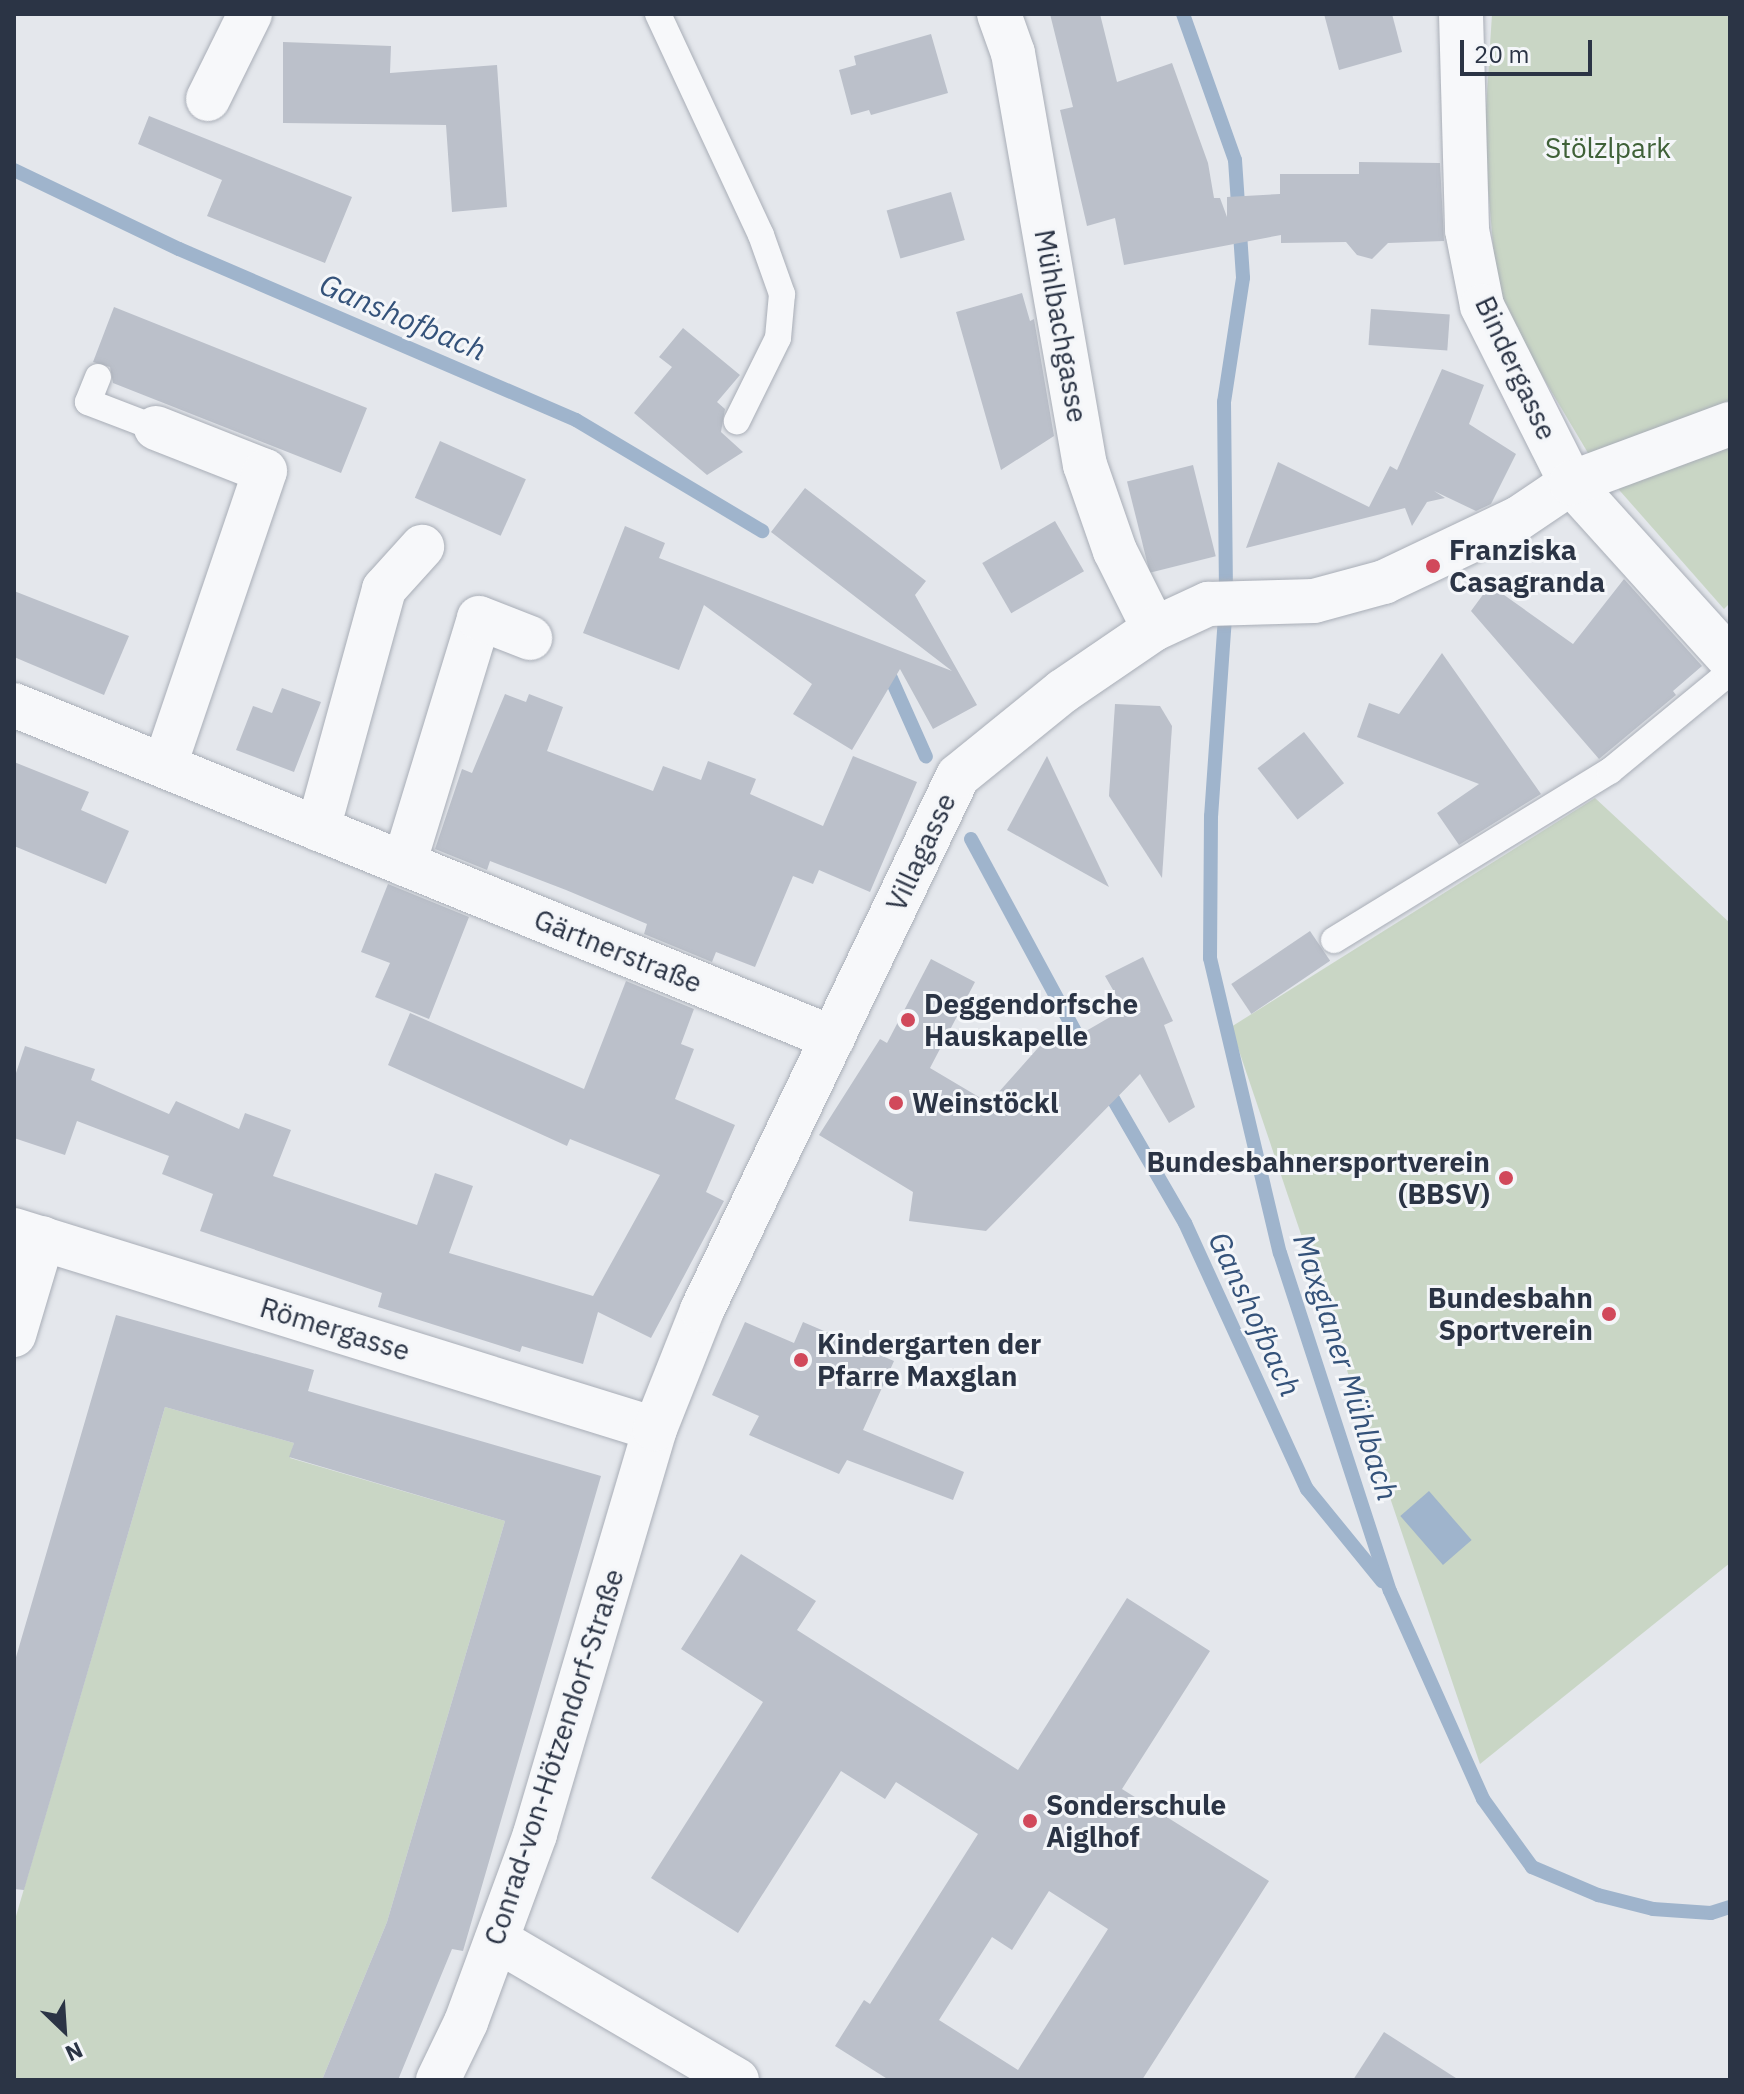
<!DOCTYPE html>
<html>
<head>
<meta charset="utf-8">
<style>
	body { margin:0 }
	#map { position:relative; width:1744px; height:2094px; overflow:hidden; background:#e4e7ec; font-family:"IBM Plex Sans",sans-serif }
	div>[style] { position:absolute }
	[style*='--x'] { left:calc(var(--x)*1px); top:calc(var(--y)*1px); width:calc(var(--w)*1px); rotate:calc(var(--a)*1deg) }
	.green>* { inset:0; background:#c9d6c5 }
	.water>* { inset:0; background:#9fb4cc; transform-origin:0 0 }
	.stream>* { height:14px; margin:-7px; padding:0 7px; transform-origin:7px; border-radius:7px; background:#9fb4cc }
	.building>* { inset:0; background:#bbc0ca; transform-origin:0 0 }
	.roads { filter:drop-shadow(0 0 2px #a9aeb7) drop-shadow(0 0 2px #a9aeb7) }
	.lane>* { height:26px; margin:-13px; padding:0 13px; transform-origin:13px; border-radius:13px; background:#f7f8fa }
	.street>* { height:44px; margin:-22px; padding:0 22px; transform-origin:22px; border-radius:22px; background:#f7f8fa }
	.dots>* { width:22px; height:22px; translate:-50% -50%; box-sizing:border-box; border:4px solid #f4f6f9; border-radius:50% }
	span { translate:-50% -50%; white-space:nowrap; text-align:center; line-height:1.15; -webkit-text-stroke:6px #f4f6f9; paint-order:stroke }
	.park-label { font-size:28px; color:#3f6138 }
	.street-label { font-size:28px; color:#2b3445 }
	.poi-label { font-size:28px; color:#2b3445; font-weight:700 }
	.left { translate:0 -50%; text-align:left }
	.right { translate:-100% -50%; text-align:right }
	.water-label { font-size:30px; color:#34527a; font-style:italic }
	.frame { position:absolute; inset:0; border:16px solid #2b3445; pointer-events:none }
	.north { position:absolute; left:24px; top:1990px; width:80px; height:80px; -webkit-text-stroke:6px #f4f6f9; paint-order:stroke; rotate:155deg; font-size:22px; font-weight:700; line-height:32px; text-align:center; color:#2b3445 }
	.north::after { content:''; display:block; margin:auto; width:28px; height:36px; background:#2b3445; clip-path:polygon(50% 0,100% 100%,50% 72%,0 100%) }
	.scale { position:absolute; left:1460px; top:40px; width:132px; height:36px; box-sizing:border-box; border:4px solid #2b3445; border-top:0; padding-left:10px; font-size:24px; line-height:28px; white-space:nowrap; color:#2b3445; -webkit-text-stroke:6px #f4f6f9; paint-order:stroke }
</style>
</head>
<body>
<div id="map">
	<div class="green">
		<i style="clip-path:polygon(1492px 14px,1730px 14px,1730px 603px,1724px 609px,1591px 458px,1498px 302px,1484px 141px)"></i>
		<i style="clip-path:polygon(1595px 798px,1730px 923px,1730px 1563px,1480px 1764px,1231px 1027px)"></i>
		<i style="clip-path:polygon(165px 1407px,294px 1443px,290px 1458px,505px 1521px,387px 1922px,322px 2080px,14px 2080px,14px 1923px)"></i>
	</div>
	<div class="water">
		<i style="left:1429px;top:1491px;width:65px;height:38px;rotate:49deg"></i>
	</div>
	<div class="stream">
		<i style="--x:1183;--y:14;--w:155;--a:70.4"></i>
		<i style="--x:1235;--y:160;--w:118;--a:86.1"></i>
		<i style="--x:1243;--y:278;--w:125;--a:98.7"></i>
		<i style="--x:1224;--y:402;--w:188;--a:89.4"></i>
		<i style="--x:14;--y:170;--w:183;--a:25.6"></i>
		<i style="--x:179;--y:249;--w:432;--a:23.3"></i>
		<i style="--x:576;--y:420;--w:217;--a:30.8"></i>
		<i style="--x:1225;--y:617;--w:199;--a:94"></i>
		<i style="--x:1211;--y:816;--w:142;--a:90.4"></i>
		<i style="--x:1210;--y:958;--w:303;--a:76.7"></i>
		<i style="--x:1280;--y:1253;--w:355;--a:72"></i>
		<i style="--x:1390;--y:1591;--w:228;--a:65.9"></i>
		<i style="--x:1483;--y:1799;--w:84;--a:54.2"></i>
		<i style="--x:1532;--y:1867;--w:72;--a:23"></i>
		<i style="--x:1598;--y:1895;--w:57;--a:14.3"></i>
		<i style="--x:1653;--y:1909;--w:58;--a:3.9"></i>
		<i style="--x:1711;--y:1913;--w:20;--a:-18"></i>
		<i style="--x:886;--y:667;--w:98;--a:66"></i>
		<i style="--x:971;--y:839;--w:235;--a:61.6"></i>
		<i style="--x:1105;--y:1085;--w:160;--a:59.9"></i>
		<i style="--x:1185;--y:1223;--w:293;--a:65.4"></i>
		<i style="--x:1307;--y:1489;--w:119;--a:50.8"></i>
	</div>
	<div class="building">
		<i style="clip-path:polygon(1050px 14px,1100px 14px,1117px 82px,1172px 63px,1208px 163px,1214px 198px,1220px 198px,1227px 217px,1227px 197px,1280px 194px,1280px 174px,1359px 174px,1359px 162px,1440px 163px,1444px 241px,1388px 243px,1372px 259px,1357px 255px,1346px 242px,1281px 243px,1281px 235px,1124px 265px,1115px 218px,1087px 226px,1060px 110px,1073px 107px)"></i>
		<i style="clip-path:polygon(1324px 14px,1392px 14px,1402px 52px,1339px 70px)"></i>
		<i style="clip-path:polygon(931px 34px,948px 93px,871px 115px,869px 110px,851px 115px,839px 70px,856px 65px,854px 56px)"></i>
		<i style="clip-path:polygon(283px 42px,391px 46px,390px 73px,497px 65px,507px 207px,452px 212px,446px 125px,283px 123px)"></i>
		<i style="clip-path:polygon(149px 116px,352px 197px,325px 263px,207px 216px,222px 180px,138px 144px)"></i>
		<i style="left:951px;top:192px;width:50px;height:67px;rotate:74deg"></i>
		<i style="clip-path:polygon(1022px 293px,1030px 321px,1034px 319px,1054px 436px,1001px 470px,956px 312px)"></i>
		<i style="clip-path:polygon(114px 307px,367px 408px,341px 473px,113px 383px,110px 367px,93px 362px)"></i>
		<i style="left:1371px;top:309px;width:79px;height:36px;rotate:4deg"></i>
		<i style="clip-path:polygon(683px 328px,740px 375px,717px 402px,725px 409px,721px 432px,743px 452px,707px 475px,634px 413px,672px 367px,659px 357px)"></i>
		<i style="clip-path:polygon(1442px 369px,1484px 385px,1469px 424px,1516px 454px,1491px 504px,1476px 511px,1434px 491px,1445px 498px,1427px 502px,1412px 526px,1405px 508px,1246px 548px,1278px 462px,1369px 507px,1390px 466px,1397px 470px)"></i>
		<i style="left:440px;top:441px;width:94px;height:62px;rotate:24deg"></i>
		<i style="left:1193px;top:465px;width:94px;height:68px;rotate:76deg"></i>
		<i style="clip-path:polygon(805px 488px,926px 581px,915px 595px,977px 705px,933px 729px,900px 669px,852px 750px,793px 714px,812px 684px,704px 605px,679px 670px,583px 633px,625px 526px,665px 543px,659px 558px,952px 671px,771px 532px)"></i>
		<i style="left:1055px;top:521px;width:58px;height:84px;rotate:60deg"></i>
		<i style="clip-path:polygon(1624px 579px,1702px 666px,1673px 691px,1676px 695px,1599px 759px,1471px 611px,1490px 585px,1573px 644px)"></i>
		<i style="clip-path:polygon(14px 591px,129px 636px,104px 695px,14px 657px)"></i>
		<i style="clip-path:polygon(1442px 653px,1541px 794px,1459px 845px,1437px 813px,1479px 784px,1357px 737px,1369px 703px,1399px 714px)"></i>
		<i style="clip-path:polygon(282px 688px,321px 702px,294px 772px,236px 750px,253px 706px,272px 713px)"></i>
		<i style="clip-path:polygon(505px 694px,526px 702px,529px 694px,563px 707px,547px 751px,653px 791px,663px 766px,701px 780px,708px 761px,756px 779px,750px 794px,823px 826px,853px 756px,917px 782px,870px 892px,819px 870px,813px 884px,793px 876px,755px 967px,716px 952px,712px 962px,644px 934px,647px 924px,566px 890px,490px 861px,487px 870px,435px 849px,462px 769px,472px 773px)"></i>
		<i style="clip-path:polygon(1115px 704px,1160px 706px,1172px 726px,1162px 878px,1109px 796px)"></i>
		<i style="left:1304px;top:732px;width:65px;height:59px;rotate:52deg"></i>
		<i style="clip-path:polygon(1047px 756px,1109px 887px,1007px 830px)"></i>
		<i style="clip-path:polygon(14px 762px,89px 792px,81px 810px,129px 831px,106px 884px,14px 846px)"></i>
		<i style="clip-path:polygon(388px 884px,469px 917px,429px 1019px,375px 997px,390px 963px,361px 952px)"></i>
		<i style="left:1310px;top:931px;width:36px;height:95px;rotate:56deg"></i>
		<i style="clip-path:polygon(1143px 957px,1173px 1021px,1164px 1025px,1195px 1107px,1169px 1123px,1140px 1074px,986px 1231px,909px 1221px,913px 1192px,819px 1135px,880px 1039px,887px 1043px,931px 959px,975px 982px,930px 1068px,989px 1103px,1053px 1031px,1086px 1031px,1124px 1009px,1105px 976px)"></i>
		<i style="clip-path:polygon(626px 981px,694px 1009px,681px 1044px,694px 1049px,675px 1099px,735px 1125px,706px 1192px,724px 1201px,651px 1338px,598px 1312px,583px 1364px,522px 1346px,520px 1352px,378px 1307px,382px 1293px,200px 1231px,213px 1194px,162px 1174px,169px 1156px,77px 1121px,65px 1155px,14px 1138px,14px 1079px,25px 1046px,95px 1069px,91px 1080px,169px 1114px,176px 1101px,239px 1129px,245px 1113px,291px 1130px,273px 1176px,417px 1225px,435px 1173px,473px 1186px,449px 1253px,593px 1296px,660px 1175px,570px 1139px,567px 1146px,388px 1065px,410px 1013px,584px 1089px)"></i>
		<i style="clip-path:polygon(116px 1315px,314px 1370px,308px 1391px,601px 1476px,463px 1951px,452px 1949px,398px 2080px,322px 2080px,387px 1922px,505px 1521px,289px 1457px,294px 1443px,165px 1407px,24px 1890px,14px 1889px,14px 1664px)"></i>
		<i style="clip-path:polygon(745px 1322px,794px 1343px,803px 1322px,894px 1361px,863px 1430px,964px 1472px,953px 1500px,847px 1460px,839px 1474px,749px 1435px,759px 1416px,712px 1395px)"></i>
		<i style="clip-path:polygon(evenodd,741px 1554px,816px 1601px,797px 1630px,1018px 1770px,1127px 1598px,1210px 1651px,1122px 1789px,1269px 1881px,1142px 2080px,889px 2080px,835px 2046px,864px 2000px,870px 2004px,978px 1834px,896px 1782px,885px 1799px,841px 1771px,738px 1933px,651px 1878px,763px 1702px,681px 1649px,741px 1554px,1049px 1891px,1108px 1929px,1018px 2070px,939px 2020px,992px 1937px,1012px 1950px,1049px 1891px)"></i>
		<i style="clip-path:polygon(1384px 2032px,1459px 2080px,1353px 2080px)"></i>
	</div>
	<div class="roads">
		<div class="lane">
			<i style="--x:658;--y:14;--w:244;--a:65"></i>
			<i style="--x:761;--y:235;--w:63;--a:70.4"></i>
			<i style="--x:782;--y:294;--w:44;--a:95.2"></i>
			<i style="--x:778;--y:338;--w:93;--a:116.3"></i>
			<i style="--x:98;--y:377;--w:27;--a:112"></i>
			<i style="--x:88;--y:402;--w:73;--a:20.9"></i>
			<i style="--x:1334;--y:940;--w:324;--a:-31.5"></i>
			<i style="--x:1610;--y:771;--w:156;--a:-39.5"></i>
		</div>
		<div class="street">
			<i style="--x:999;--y:14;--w:41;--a:70.3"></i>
			<i style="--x:1013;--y:53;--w:418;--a:80.1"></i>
			<i style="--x:1085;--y:465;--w:91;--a:70.8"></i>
			<i style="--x:1115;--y:551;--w:87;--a:63.4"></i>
			<i style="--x:1461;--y:14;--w:216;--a:88.4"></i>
			<i style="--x:1467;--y:230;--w:77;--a:78.8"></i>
			<i style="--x:1482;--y:306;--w:198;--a:63.3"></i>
			<i style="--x:1571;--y:483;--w:237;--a:47.9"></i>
			<i style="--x:208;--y:99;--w:95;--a:-63.7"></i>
			<i style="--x:156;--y:428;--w:117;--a:21.5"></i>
			<i style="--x:265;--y:471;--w:311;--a:108.8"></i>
			<i style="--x:14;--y:705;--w:884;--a:22.13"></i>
			<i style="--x:318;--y:829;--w:249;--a:-74.6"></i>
			<i style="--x:384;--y:589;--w:57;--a:-47.9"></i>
			<i style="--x:404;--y:864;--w:257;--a:-73"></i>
			<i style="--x:479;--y:618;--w:55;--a:21.4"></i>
			<i style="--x:14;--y:1230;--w:671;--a:17.25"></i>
			<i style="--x:14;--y:1335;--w:101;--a:-73.4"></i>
			<i style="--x:497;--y:1940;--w:278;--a:30.3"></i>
			<i style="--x:438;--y:2080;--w:64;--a:-64.2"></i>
			<i style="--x:466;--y:2022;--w:200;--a:-69.8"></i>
			<i style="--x:535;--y:1834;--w:422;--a:-73.5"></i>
			<i style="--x:655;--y:1429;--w:128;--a:-68.4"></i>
			<i style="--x:702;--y:1310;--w:592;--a:-64.39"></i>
			<i style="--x:958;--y:776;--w:135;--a:-39"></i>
			<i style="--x:1063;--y:691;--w:110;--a:-34.3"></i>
			<i style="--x:1154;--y:629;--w:60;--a:-24.8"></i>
			<i style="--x:1208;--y:604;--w:106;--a:-1.6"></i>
			<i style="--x:1314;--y:601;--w:73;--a:-15.2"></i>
			<i style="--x:1384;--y:582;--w:149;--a:-25.4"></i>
			<i style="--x:1519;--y:518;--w:63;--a:-33.9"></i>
			<i style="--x:1571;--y:483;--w:170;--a:-20.4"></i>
		</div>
	</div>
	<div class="dots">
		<i style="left:1433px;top:566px;background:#d1495b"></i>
		<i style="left:908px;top:1020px;background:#d1495b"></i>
		<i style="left:896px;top:1103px;background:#d1495b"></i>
		<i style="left:1506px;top:1178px;background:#d1495b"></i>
		<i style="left:1609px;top:1314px;background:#d1495b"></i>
		<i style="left:801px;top:1360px;background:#d1495b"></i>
		<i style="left:1030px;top:1821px;background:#d1495b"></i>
	</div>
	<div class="park-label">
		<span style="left:1608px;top:148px">Stölzlpark</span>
	</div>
	<div class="street-label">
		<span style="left:1061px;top:326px;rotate:80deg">Mühlbachgasse</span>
		<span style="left:1516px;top:368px;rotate:65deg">Bindergasse</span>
		<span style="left:921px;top:852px;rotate:-65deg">Villagasse</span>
		<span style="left:618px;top:951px;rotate:22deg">Gärtnerstraße</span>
		<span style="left:335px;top:1329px;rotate:17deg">Römergasse</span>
		<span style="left:554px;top:1757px;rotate:-72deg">Conrad-von-Hötzendorf-Straße</span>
	</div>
	<div class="poi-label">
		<span class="left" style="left:1449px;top:566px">Franziska<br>Casagranda</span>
		<span class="left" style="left:924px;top:1020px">Deggendorfsche<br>Hauskapelle</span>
		<span class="left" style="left:912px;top:1103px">Weinstöckl</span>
		<span class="right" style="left:1490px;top:1178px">Bundesbahnersportverein<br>(BBSV)</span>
		<span class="right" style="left:1593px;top:1314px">Bundesbahn<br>Sportverein</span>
		<span class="left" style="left:817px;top:1360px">Kindergarten der<br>Pfarre Maxglan</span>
		<span class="left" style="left:1046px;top:1821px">Sonderschule<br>Aiglhof</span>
	</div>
	<div class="water-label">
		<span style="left:403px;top:317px;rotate:23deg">Ganshofbach</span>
		<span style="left:1255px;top:1314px;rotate:65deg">Ganshofbach</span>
		<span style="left:1346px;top:1367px;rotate:72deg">Maxglaner Mühlbach</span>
	</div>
	<div class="frame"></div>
	<div class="north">N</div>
	<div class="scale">20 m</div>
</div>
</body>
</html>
